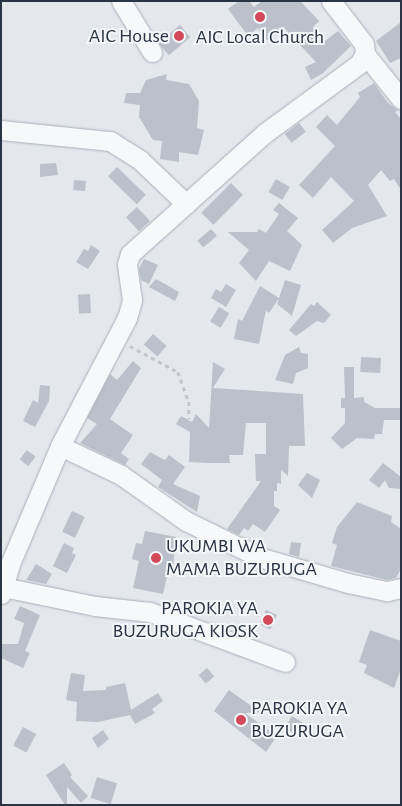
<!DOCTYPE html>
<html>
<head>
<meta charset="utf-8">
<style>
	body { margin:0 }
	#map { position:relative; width:402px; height:806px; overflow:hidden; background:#e4e7ec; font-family:"Alegreya Sans",sans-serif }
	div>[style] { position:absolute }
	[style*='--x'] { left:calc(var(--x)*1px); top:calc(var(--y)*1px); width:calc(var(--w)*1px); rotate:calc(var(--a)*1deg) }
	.building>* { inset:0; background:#bbc0ca; transform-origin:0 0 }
	.path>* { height:2.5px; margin-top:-1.25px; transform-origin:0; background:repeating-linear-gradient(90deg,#c2c5cb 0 4px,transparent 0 8px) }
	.roads { filter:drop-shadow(0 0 1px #a9aeb7) drop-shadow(0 0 1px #a9aeb7) }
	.minor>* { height:19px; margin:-9.5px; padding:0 9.5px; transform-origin:9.5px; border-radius:9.5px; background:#f7f8fa }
	.dots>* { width:14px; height:14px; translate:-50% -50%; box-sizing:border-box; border:2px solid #f4f6f9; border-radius:50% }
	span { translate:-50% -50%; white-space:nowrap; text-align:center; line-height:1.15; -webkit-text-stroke:4px #f4f6f9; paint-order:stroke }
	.poi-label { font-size:20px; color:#2b3445 }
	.right { translate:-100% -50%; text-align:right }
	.left { translate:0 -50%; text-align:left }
	.frame { position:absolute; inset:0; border:2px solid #2b3445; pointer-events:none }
</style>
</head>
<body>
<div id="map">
	<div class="building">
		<i style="clip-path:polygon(239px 1px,249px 1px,254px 7px,262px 1px,300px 1px,319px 21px,313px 27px,325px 41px,338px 31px,351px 46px,322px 74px,311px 80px,305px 67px,316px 62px,284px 28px,267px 40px,258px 28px,248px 36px,228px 9px)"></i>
		<i style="clip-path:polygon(401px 22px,401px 58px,390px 63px,376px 41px)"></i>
		<i style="left:180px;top:25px;width:16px;height:28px;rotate:50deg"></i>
		<i style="clip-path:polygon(167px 74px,166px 80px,189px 84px,199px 101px,197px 128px,204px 130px,198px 155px,179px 152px,179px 162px,160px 159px,162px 141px,153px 140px,139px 117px,140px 105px,124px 103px,126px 93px,140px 93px,146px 80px)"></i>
		<i style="clip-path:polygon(374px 83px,388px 103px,398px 110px,395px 112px,401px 119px,401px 190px,394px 179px,390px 181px,381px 170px,368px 185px,387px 216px,352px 228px,333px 243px,322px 230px,354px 201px,331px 177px,313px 198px,299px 185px,335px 146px,316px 127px,327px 115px,337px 125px,360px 97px,358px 93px)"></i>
		<i style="left:299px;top:123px;width:11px;height:18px;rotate:52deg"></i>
		<i style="clip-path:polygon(56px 163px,58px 175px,40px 177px,40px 164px)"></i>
		<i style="left:117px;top:167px;width:40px;height:13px;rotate:44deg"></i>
		<i style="left:276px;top:179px;width:16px;height:15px;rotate:30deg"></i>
		<i style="left:74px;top:180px;width:12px;height:10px;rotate:5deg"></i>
		<i style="left:231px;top:183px;width:17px;height:42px;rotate:45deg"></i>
		<i style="clip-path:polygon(279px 203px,298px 218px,287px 231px,302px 245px,290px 271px,269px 261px,256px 281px,239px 263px,249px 250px,228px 232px,257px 232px,259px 229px,266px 233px,279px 214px,273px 210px)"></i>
		<i style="left:137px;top:207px;width:19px;height:15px;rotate:47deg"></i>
		<i style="left:211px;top:229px;width:9px;height:18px;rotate:49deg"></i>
		<i style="clip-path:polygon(91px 245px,100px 251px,88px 269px,76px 262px,84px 249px,88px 251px)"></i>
		<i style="clip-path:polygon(144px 259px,158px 265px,149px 284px,141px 280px,139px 269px)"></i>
		<i style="clip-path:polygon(156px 279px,179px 292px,175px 301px,149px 287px)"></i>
		<i style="clip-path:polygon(285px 280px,301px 285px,292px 316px,277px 304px,279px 298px,269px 313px,266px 310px,259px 344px,234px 339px,238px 319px,242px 321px,260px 286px,279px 298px)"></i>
		<i style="clip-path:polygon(226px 284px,236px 290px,226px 307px,211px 298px,216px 289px,221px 292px)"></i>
		<i style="left:90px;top:294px;width:19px;height:12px;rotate:87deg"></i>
		<i style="clip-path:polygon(317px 302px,331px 315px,324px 323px,317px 321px,296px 336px,289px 330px,311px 304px,314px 306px)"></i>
		<i style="left:219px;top:307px;width:12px;height:17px;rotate:31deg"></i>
		<i style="left:153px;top:334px;width:18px;height:14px;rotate:41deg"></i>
		<i style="clip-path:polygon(299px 347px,301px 353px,308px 354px,308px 368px,296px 373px,293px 384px,275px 380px,285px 355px)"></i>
		<i style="left:361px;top:357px;width:20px;height:15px;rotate:3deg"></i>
		<i style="clip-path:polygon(133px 361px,141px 368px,110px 419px,133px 435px,121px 453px,129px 459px,125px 465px,80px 443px,97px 424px,87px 418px,110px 374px,117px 380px)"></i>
		<i style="clip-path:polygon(213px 362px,225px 369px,213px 388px,303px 394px,305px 446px,289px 446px,288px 476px,281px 470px,281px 484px,277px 483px,277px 491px,274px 491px,274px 506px,280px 510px,265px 532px,253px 524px,248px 531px,244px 528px,239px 535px,227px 529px,261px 481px,256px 481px,255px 454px,266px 454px,266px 423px,246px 423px,243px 455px,229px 455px,230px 463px,207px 463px,189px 462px,190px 432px,176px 424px,181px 416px,192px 422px,196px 414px,209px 428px)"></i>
		<i style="clip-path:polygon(344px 367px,354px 367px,354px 398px,364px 397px,364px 402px,375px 408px,401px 408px,401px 420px,384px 420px,382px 434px,375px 434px,374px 439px,357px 438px,342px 449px,331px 438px,345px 423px,345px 408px,341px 408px,341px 398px,345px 398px)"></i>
		<i style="clip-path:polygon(40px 385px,50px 386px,49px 401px,35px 427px,23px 421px,33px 400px,38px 403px)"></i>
		<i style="left:27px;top:450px;width:11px;height:12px;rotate:38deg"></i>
		<i style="clip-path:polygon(150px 452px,165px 460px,169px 455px,185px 467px,173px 484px,200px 496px,197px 512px,158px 487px,162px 480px,141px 464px)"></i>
		<i style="clip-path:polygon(383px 463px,401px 477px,401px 489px,389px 488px,385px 480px,379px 488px,369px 480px)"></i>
		<i style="clip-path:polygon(307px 473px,320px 480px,312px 498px,298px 485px)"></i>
		<i style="clip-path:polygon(357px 502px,392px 516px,391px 522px,401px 529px,401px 569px,396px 578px,387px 580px,331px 566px,337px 545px,332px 543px,337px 527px)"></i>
		<i style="left:72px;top:511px;width:14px;height:23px;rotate:25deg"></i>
		<i style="clip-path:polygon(145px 531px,176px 537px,173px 569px,169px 568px,163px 594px,133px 588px,139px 561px,132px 559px,136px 543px,142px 544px)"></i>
		<i style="clip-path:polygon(291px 542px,301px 543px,299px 557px,289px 554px)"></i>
		<i style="clip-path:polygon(64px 543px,74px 548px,72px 553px,76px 555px,67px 573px,53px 566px)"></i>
		<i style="clip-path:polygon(36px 564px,52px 574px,46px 584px,26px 580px)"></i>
		<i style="clip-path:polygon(20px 606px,40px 615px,25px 651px,30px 653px,23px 668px,1px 658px,1px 644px,18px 644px,24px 623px,14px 619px)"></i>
		<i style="left:266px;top:610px;width:12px;height:16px;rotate:24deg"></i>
		<i style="clip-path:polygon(370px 630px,401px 641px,401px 669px,394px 688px,364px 673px,367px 665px,359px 662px)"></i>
		<i style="left:207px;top:668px;width:11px;height:11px;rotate:49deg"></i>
		<i style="clip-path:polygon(71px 673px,85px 675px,83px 691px,106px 690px,106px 687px,125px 683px,131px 710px,158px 693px,163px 701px,152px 709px,155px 713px,135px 724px,130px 715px,98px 722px,76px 721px,77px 702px,66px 700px)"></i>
		<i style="clip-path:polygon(229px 690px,260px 712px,245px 713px,277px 736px,266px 752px,214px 711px)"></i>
		<i style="left:292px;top:716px;width:15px;height:14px;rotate:32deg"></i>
		<i style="left:23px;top:727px;width:15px;height:21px;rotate:28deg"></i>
		<i style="clip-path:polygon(103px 730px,109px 739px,98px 748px,92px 738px)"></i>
		<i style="clip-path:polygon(64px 763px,72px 775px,70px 777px,88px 796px,81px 803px,67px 787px,67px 805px,65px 805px,46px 775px)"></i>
		<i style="left:97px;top:777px;width:21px;height:22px;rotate:17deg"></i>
	</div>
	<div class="path">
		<i style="--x:130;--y:346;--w:55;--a:28.4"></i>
		<i style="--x:178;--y:372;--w:32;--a:70"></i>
		<i style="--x:189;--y:402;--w:17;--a:90"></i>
	</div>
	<div class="roads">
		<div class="minor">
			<i style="--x:121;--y:1;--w:60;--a:58.7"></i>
			<i style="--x:365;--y:54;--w:58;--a:51.3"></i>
			<i style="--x:1;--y:130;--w:110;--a:5.8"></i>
			<i style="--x:110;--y:141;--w:36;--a:32"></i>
			<i style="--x:140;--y:160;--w:64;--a:43.7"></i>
			<i style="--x:60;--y:446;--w:68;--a:25.4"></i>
			<i style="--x:121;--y:475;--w:80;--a:35.3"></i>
			<i style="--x:186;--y:521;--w:81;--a:26.3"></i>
			<i style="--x:259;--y:557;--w:93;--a:16.3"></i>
			<i style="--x:348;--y:583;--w:40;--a:12"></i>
			<i style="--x:387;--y:591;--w:14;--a:-12"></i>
			<i style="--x:3;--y:587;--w:94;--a:11.7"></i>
			<i style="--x:95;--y:606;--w:55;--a:6.2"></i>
			<i style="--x:150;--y:612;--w:144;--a:20.3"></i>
			<i style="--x:1;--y:594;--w:31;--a:-73"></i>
			<i style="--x:10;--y:564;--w:128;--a:-67"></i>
			<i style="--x:60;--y:446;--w:144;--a:-62.4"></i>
			<i style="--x:127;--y:318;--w:19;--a:-74"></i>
			<i style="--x:132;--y:300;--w:36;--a:-98"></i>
			<i style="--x:127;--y:264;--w:10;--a:-73"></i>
			<i style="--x:130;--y:254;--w:181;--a:-41.9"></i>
			<i style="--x:265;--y:133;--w:117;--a:-36.3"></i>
			<i style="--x:359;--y:64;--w:12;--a:-59"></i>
			<i style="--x:365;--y:54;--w:10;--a:-96"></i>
			<i style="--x:364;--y:44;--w:54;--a:-127.5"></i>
		</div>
	</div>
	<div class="dots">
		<i style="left:260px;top:17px;background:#d1495b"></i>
		<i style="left:179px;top:36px;background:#d1495b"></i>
		<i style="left:156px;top:558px;background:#d1495b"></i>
		<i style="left:268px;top:620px;background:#d1495b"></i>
		<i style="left:241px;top:720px;background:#d1495b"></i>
	</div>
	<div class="poi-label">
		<span class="right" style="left:169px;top:36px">AIC House</span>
		<span style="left:260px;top:37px">AIC Local Church</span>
		<span class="left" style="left:166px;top:558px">UKUMBI WA<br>MAMA BUZURUGA</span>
		<span class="right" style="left:258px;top:620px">PAROKIA YA<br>BUZURUGA KIOSK</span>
		<span class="left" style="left:251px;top:720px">PAROKIA YA<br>BUZURUGA</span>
	</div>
	<div class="frame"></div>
</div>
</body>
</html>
